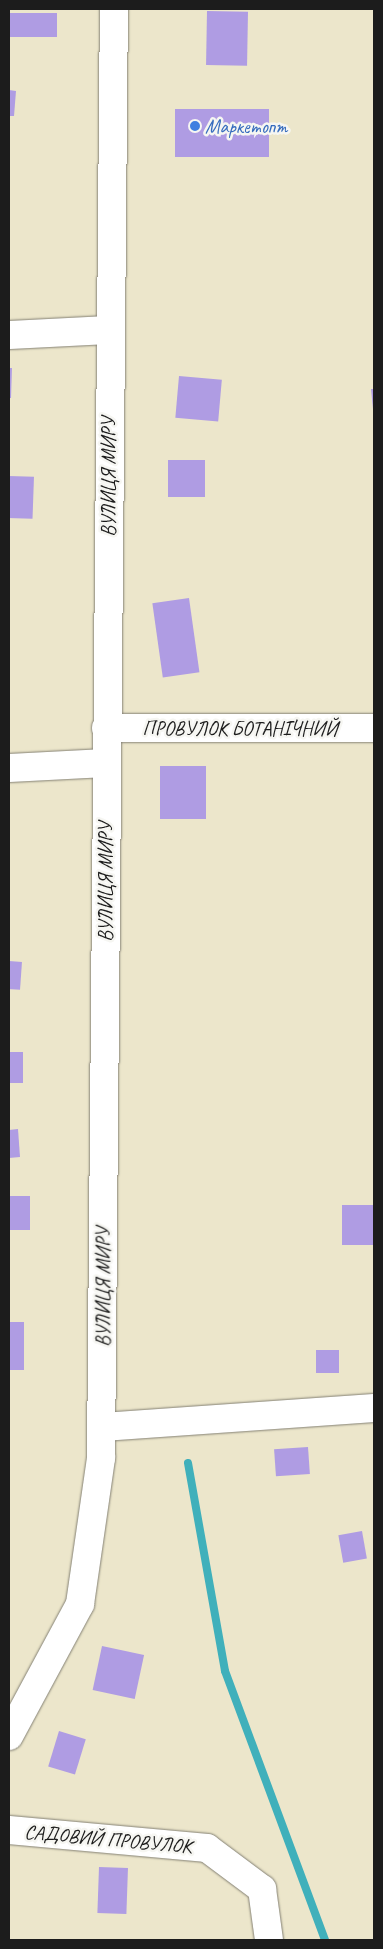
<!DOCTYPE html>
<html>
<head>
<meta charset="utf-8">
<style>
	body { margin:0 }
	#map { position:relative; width:383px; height:1949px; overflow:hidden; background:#ece6cb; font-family:Caveat,sans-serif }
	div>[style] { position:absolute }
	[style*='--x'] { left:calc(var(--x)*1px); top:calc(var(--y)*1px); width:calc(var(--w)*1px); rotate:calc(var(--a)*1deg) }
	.stream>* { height:8px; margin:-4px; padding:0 4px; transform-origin:4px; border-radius:4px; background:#40b0bb }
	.building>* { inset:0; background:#af9ce3; transform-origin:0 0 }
	.roads { filter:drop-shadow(0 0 1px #848174) drop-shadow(0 0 1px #848174) }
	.minor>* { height:28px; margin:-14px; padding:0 14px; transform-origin:14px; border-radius:14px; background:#fff }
	.dots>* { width:14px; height:14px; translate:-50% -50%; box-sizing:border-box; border:2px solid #f6f6f2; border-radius:50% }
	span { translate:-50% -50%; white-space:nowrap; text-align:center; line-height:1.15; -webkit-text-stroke:5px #f6f6f2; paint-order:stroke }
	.shop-label { font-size:20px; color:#366cbe }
	.left { translate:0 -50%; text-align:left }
	.street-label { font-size:20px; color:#1c1c1c }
	.frame { position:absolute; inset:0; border:10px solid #1c1c1c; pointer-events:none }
</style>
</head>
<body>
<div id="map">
	<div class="stream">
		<i style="--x:188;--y:1463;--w:211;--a:79.9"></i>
		<i style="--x:225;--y:1671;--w:287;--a:69.6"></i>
	</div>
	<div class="building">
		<i style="left:207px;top:11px;width:41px;height:54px;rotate:1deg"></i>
		<i style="left:9px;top:13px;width:48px;height:24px"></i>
		<i style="clip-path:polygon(9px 90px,16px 91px,14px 116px,9px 116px)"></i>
		<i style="left:175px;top:109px;width:94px;height:48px"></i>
		<i style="clip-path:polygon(9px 368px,12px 368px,11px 398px,9px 398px)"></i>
		<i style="left:179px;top:376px;width:43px;height:42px;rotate:5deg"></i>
		<i style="clip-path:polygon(371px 389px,374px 389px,374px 409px,373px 409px)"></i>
		<i style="left:168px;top:460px;width:37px;height:37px"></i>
		<i style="left:9px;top:476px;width:25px;height:42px;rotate:2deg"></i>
		<i style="left:189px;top:598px;width:75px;height:37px;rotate:82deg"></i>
		<i style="left:160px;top:766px;width:46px;height:53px"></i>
		<i style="left:9px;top:961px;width:13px;height:28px;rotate:4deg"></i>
		<i style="left:23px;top:1052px;width:31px;height:14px;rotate:90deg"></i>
		<i style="clip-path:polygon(18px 1129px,20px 1157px,9px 1158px,9px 1130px)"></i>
		<i style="left:9px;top:1196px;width:21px;height:34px"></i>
		<i style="left:342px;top:1205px;width:32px;height:40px"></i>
		<i style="left:9px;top:1322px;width:15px;height:48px"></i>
		<i style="left:316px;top:1350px;width:23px;height:23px"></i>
		<i style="left:308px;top:1447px;width:27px;height:34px;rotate:86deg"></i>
		<i style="left:362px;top:1531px;width:28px;height:24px;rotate:80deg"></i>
		<i style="left:102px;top:1646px;width:43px;height:45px;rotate:12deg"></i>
		<i style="left:59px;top:1731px;width:28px;height:37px;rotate:17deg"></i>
		<i style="left:99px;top:1867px;width:29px;height:46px;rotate:2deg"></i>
	</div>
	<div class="roads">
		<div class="minor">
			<i style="--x:9;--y:335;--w:100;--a:-2.9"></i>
			<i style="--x:106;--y:728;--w:268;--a:0"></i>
			<i style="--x:9;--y:768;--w:97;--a:-3"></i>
			<i style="--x:102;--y:1427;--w:273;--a:-4"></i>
			<i style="--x:9;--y:1736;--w:150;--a:-61.7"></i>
			<i style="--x:80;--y:1604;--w:148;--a:-81.8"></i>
			<i style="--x:101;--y:1458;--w:1449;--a:-89.49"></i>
			<i style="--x:9;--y:1830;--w:199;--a:5.2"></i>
			<i style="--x:207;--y:1848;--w:69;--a:36.7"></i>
			<i style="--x:262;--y:1889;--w:51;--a:82.2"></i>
		</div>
	</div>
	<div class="dots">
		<i style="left:195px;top:126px;background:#3f7fe0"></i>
	</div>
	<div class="shop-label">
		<span class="left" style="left:205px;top:126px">Маркетопт</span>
	</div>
	<div class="street-label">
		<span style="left:108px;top:477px;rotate:-90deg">ВУЛИЦЯ МИРУ</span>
		<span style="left:240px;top:728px">ПРОВУЛОК БОТАНІЧНИЙ</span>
		<span style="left:105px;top:882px;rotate:-90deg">ВУЛИЦЯ МИРУ</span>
		<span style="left:103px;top:1287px;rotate:-90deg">ВУЛИЦЯ МИРУ</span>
		<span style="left:108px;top:1839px;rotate:5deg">САДОВИЙ ПРОВУЛОК</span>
	</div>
	<div class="frame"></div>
</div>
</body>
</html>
